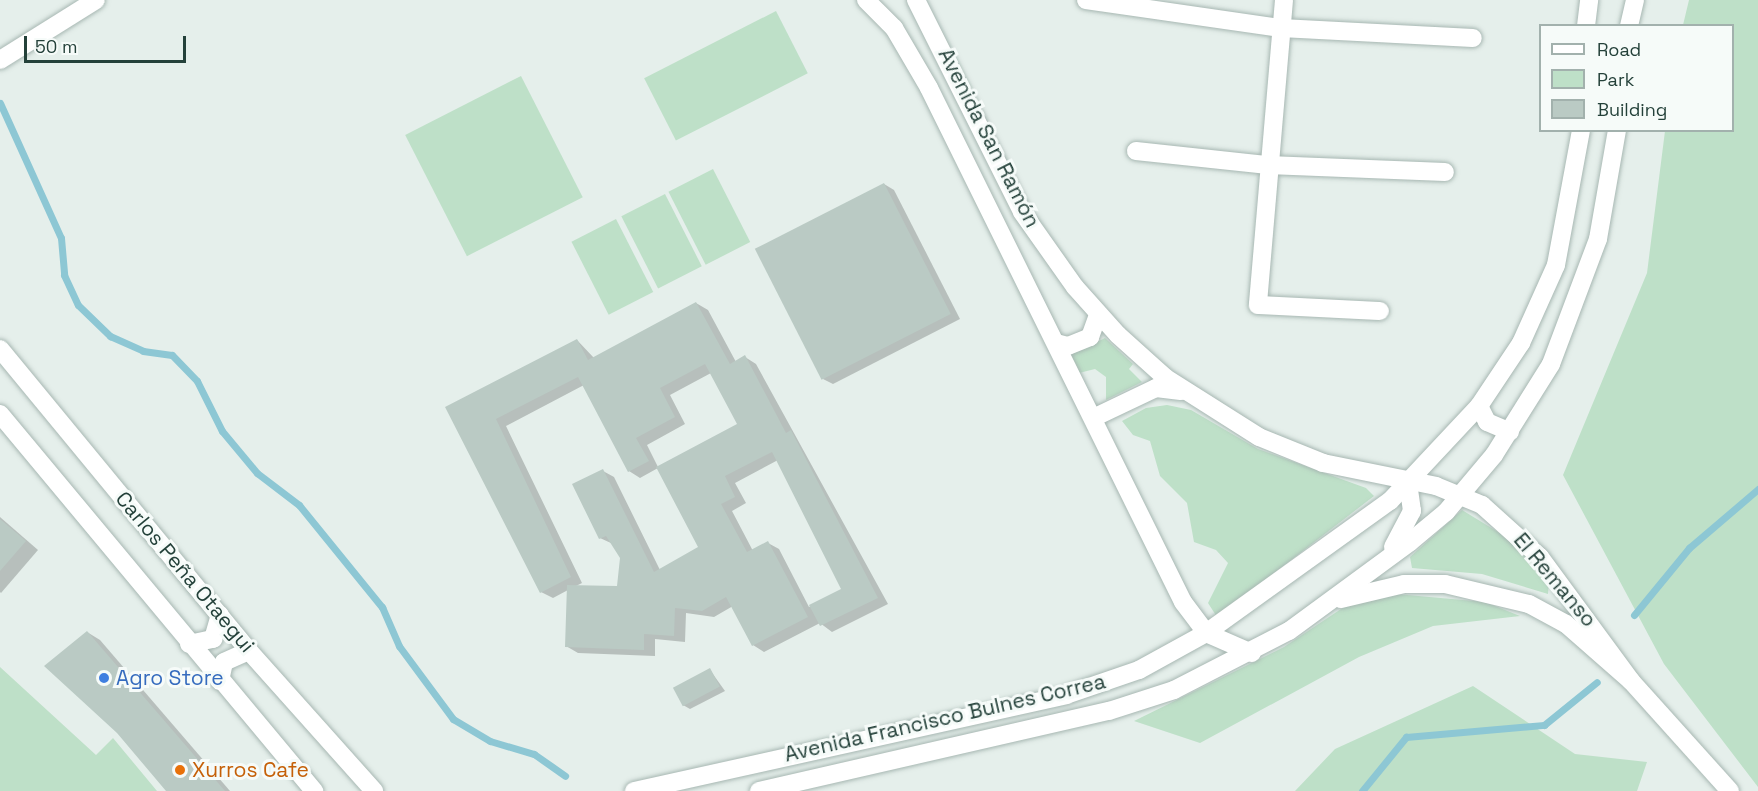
<!DOCTYPE html>
<html>
<head>
<meta charset="utf-8">
<style>
	body { margin:0 }
	#map { position:relative; width:1758px; height:791px; overflow:hidden; background:#e5efeb; font-family:"Space Grotesk",sans-serif }
	div>[style] { position:absolute }
	[style*='--x'] { left:calc(var(--x)*1px); top:calc(var(--y)*1px); width:calc(var(--w)*1px); rotate:calc(var(--a)*1deg) }
	.green>* { inset:0; background:#bee0c8; transform-origin:0 0 }
	.shadow>* { inset:0; background:#0003 }
	.stream>* { height:7px; margin:-3.5px; padding:0 3.5px; transform-origin:3.5px; border-radius:3.5px; background:#8dc7d4 }
	.building>* { inset:0; background:#bacac4; transform-origin:0 0 }
	.roads { filter:drop-shadow(0 0 2px #a7b7b2) drop-shadow(0 0 2px #a7b7b2) }
	.minor>* { height:18px; margin:-9px; padding:0 9px; transform-origin:9px; border-radius:9px; background:#fff }
	.dots>* { width:16px; height:16px; translate:-50% -50%; box-sizing:border-box; border:3px solid #f6fbf9; border-radius:50% }
	span { translate:-50% -50%; white-space:nowrap; text-align:center; line-height:1.15; -webkit-text-stroke:6px #f6fbf9; paint-order:stroke }
	.street-label { font-size:21px; color:#24413a }
	.shop-label { font-size:21px; color:#366cbe }
	.left { translate:0 -50%; text-align:left }
	.food-label { font-size:21px; color:#c56008 }
	.legend { position:absolute; left:1539px; top:24px; width:195px; height:108px; box-sizing:border-box; background:#f6fbf9; border:2px solid #a2b1ad; margin:0; padding:8px 10px; list-style:none; font-size:18px; color:#24413a }
	.legend li { display:flex; align-items:center; gap:12px; height:30px }
	.legend b { width:30px; border:2px solid #a2b1ad }
	.scale { position:absolute; left:24px; top:36px; width:162px; height:27px; box-sizing:border-box; border:3px solid #24413a; border-top:0; padding-left:8px; font-size:18px; line-height:21px; white-space:nowrap; color:#24413a; -webkit-text-stroke:4px #f6fbf9; paint-order:stroke }
</style>
</head>
<body>
<div id="map">
	<div class="green">
		<i style="clip-path:polygon(1689px 0,1758px 0,1758px 787px,1664px 664px,1563px 475px,1647px 273px,1665px 131px,1732px 130px,1732px 26px,1683px 25px)"></i>
		<i style="left:776px;top:11px;width:70px;height:148px;rotate:63deg"></i>
		<i style="left:521px;top:76px;width:136px;height:130px;rotate:63deg"></i>
		<i style="left:713px;top:169px;width:82px;height:50px;rotate:63deg"></i>
		<i style="left:665px;top:194px;width:81px;height:49px;rotate:63deg"></i>
		<i style="left:616px;top:219px;width:82px;height:50px;rotate:63deg"></i>
		<i style="clip-path:polygon(1105px 338px,1133px 364px,1129px 369px,1142px 382px,1106px 400px,1106px 377px,1095px 369px,1079px 373px,1070px 355px)"></i>
		<i style="clip-path:polygon(1167px 405px,1191px 410px,1258px 449px,1366px 488px,1374px 496px,1217px 617px,1208px 603px,1228px 563px,1216px 550px,1194px 542px,1187px 503px,1160px 476px,1150px 441px,1133px 435px,1122px 421px,1146px 408px)"></i>
		<i style="clip-path:polygon(1462px 510px,1516px 543px,1549px 581px,1548px 594px,1482px 574px,1412px 568px,1410px 557px)"></i>
		<i style="clip-path:polygon(1385px 593px,1485px 602px,1520px 616px,1433px 626px,1359px 657px,1200px 743px,1134px 721px,1284px 647px,1347px 605px)"></i>
		<i style="clip-path:polygon(0 667px,96px 755px,113px 738px,157px 791px,0 791px)"></i>
		<i style="clip-path:polygon(1473px 686px,1575px 754px,1647px 762px,1637px 791px,1295px 791px,1335px 749px)"></i>
	</div>
	<div class="shadow">
		<i style="clip-path:polygon(884px 184px,894px 190px,960px 319px,833px 384px,823px 379px)"></i>
		<i style="clip-path:polygon(evenodd,696px 303px,708px 310px,736px 362px,745px 357px,756px 364px,888px 604px,832px 632px,820px 623px,764px 652px,753px 645px,733px 606px,714px 617px,686px 613px,685px 642px,655px 639px,655px 656px,578px 653px,566px 646px,568px 590px,553px 598px,541px 592px,447px 407px,577px 340px,594px 358px,696px 303px,711px 373px,739px 425px,658px 467px,647px 445px,685px 424px,670px 395px,711px 373px,696px 303px,584px 385px,629px 471px,640px 478px,658px 468px,700px 547px,660px 570px,614px 477px,603px 471px,600px 538px,613px 544px,621px 558px,619px 588px,576px 586px,582px 583px,506px 426px,584px 385px,696px 303px,778px 460px,843px 590px,809px 607px,779px 549px,768px 543px,753px 551px,732px 511px,746px 503px,735px 483px,778px 460px)"></i>
		<i style="clip-path:polygon(0 517px,38px 550px,1px 593px,0 592px)"></i>
		<i style="clip-path:polygon(87px 632px,100px 640px,230px 791px,168px 791px)"></i>
		<i style="clip-path:polygon(710px 670px,725px 691px,690px 709px,683px 705px)"></i>
	</div>
	<div class="stream">
		<i style="--x:0;--y:103;--w:148;--a:65.7"></i>
		<i style="--x:61;--y:238;--w:37;--a:85"></i>
		<i style="--x:64;--y:275;--w:33;--a:65"></i>
		<i style="--x:78;--y:305;--w:45;--a:44.1"></i>
		<i style="--x:110;--y:336;--w:36;--a:24"></i>
		<i style="--x:143;--y:351;--w:29;--a:8"></i>
		<i style="--x:172;--y:355;--w:36;--a:46"></i>
		<i style="--x:197;--y:381;--w:56;--a:63.4"></i>
		<i style="--x:222;--y:431;--w:55;--a:50.2"></i>
		<i style="--x:257;--y:473;--w:53;--a:37.3"></i>
		<i style="--x:299;--y:505;--w:132;--a:50.9"></i>
		<i style="--x:382;--y:607;--w:43;--a:66.4"></i>
		<i style="--x:399;--y:646;--w:91;--a:53.5"></i>
		<i style="--x:453;--y:719;--w:43;--a:30.7"></i>
		<i style="--x:490;--y:741;--w:46;--a:16.5"></i>
		<i style="--x:534;--y:754;--w:38;--a:35"></i>
		<i style="--x:1634;--y:615;--w:87;--a:-50.6"></i>
		<i style="--x:1689;--y:548;--w:91;--a:-40.5"></i>
		<i style="--x:1362;--y:791;--w:70;--a:-50.8"></i>
		<i style="--x:1406;--y:737;--w:139;--a:-5"></i>
		<i style="--x:1544;--y:725;--w:68;--a:-39.1"></i>
	</div>
	<div class="building">
		<i style="left:884px;top:183px;width:147px;height:145px;rotate:63deg"></i>
		<i style="clip-path:polygon(696px 302px,730px 364px,745px 355px,786px 433px,791px 430px,878px 598px,820px 626px,809px 605px,841px 589px,772px 452px,725px 476px,735px 497px,721px 504px,747px 552px,768px 541px,808px 617px,752px 646px,726px 597px,702px 611px,675px 608px,674px 636px,644px 634px,644px 650px,565px 647px,567px 585px,617px 586px,620px 558px,606px 536px,599px 539px,572px 484px,603px 469px,654px 572px,698px 547px,656px 467px,737px 424px,705px 364px,660px 388px,675px 417px,636px 438px,649px 461px,628px 472px,578px 377px,496px 419px,571px 577px,540px 593px,445px 407px,577px 339px,588px 360px)"></i>
		<i style="clip-path:polygon(0 519px,26px 541px,0 571px)"></i>
		<i style="clip-path:polygon(87px 631px,225px 791px,166px 791px,117px 733px,44px 666px)"></i>
		<i style="left:710px;top:668px;width:21px;height:42px;rotate:62deg"></i>
	</div>
	<div class="roads">
		<div class="minor">
			<i style="--x:866;--y:0;--w:40;--a:45"></i>
			<i style="--x:894;--y:28;--w:69;--a:59.7"></i>
			<i style="--x:929;--y:88;--w:573;--a:63.7"></i>
			<i style="--x:1183;--y:602;--w:39;--a:53"></i>
			<i style="--x:1206;--y:633;--w:50;--a:23.5"></i>
			<i style="--x:916;--y:0;--w:237;--a:63.4"></i>
			<i style="--x:1022;--y:212;--w:92;--a:54.8"></i>
			<i style="--x:1075;--y:287;--w:64;--a:48.1"></i>
			<i style="--x:1118;--y:335;--w:64;--a:41.9"></i>
			<i style="--x:1166;--y:378;--w:110;--a:32.4"></i>
			<i style="--x:1259;--y:437;--w:69;--a:22.1"></i>
			<i style="--x:1323;--y:463;--w:115;--a:11.5"></i>
			<i style="--x:1436;--y:486;--w:50;--a:22.4"></i>
			<i style="--x:1482;--y:505;--w:78;--a:41.9"></i>
			<i style="--x:1540;--y:557;--w:154;--a:53.7"></i>
			<i style="--x:1086;--y:0;--w:197;--a:8.2"></i>
			<i style="--x:1281;--y:28;--w:192;--a:3"></i>
			<i style="--x:1284;--y:0;--w:306;--a:94.9"></i>
			<i style="--x:1258;--y:305;--w:122;--a:2.8"></i>
			<i style="--x:1586;--y:26;--w:26;--a:-83"></i>
			<i style="--x:1629;--y:26;--w:27;--a:-77"></i>
			<i style="--x:0;--y:60;--w:113;--a:-32"></i>
			<i style="--x:1136;--y:151;--w:133;--a:6.1"></i>
			<i style="--x:1268;--y:165;--w:177;--a:2.3"></i>
			<i style="--x:1056;--y:343;--w:12;--a:14"></i>
			<i style="--x:1068;--y:346;--w:24;--a:-22"></i>
			<i style="--x:1090;--y:337;--w:23;--a:-70"></i>
			<i style="--x:0;--y:349;--w:391;--a:50.5"></i>
			<i style="--x:249;--y:651;--w:188;--a:48.2"></i>
			<i style="--x:1479;--y:406;--w:18;--a:63"></i>
			<i style="--x:1487;--y:422;--w:25;--a:23"></i>
			<i style="--x:0;--y:414;--w:491;--a:50.2"></i>
			<i style="--x:1093;--y:418;--w:70;--a:-25.5"></i>
			<i style="--x:1156;--y:388;--w:25;--a:7"></i>
			<i style="--x:1393;--y:547;--w:41;--a:-62.2"></i>
			<i style="--x:1412;--y:511;--w:28;--a:-98"></i>
			<i style="--x:1341;--y:599;--w:65;--a:-13.4"></i>
			<i style="--x:1404;--y:584;--w:41;--a:0"></i>
			<i style="--x:1445;--y:584;--w:86;--a:13.4"></i>
			<i style="--x:1529;--y:604;--w:42;--a:28.4"></i>
			<i style="--x:1566;--y:624;--w:86;--a:41.2"></i>
			<i style="--x:1631;--y:681;--w:148;--a:48"></i>
			<i style="--x:189;--y:644;--w:25;--a:-12"></i>
			<i style="--x:213;--y:639;--w:25;--a:-74"></i>
			<i style="--x:220;--y:681;--w:19;--a:-78"></i>
			<i style="--x:224;--y:662;--w:27;--a:-24"></i>
			<i style="--x:634;--y:791;--w:443;--a:-12.5"></i>
			<i style="--x:1066;--y:695;--w:77;--a:-18.9"></i>
			<i style="--x:1139;--y:670;--w:77;--a:-28.9"></i>
			<i style="--x:1206;--y:633;--w:226;--a:-35.7"></i>
			<i style="--x:1390;--y:501;--w:130;--a:-46.9"></i>
			<i style="--x:1479;--y:406;--w:76;--a:-56.3"></i>
			<i style="--x:1521;--y:343;--w:85;--a:-65.8"></i>
			<i style="--x:1556;--y:265;--w:137;--a:-79.5"></i>
			<i style="--x:759;--y:791;--w:359;--a:-12.9"></i>
			<i style="--x:1109;--y:711;--w:68;--a:-17.9"></i>
			<i style="--x:1174;--y:690;--w:129;--a:-27.2"></i>
			<i style="--x:1289;--y:631;--w:150;--a:-36.3"></i>
			<i style="--x:1410;--y:542;--w:47;--a:-39.8"></i>
			<i style="--x:1446;--y:512;--w:75;--a:-49.9"></i>
			<i style="--x:1494;--y:455;--w:107;--a:-57.9"></i>
			<i style="--x:1551;--y:364;--w:134;--a:-69.4"></i>
			<i style="--x:1598;--y:239;--w:111;--a:-80.1"></i>
		</div>
	</div>
	<div class="dots">
		<i style="left:104px;top:678px;background:#3f7fe0"></i>
		<i style="left:180px;top:770px;background:#e8710a"></i>
	</div>
	<div class="street-label">
		<span style="left:989px;top:138px;rotate:63deg">Avenida San Ramón</span>
		<span style="left:185px;top:572px;rotate:50deg">Carlos Peña Otaegui</span>
		<span style="left:1555px;top:580px;rotate:50deg">El Remanso</span>
		<span style="left:945px;top:718px;rotate:-13deg">Avenida Francisco Bulnes Correa</span>
	</div>
	<div class="shop-label">
		<span class="left" style="left:116px;top:678px">Agro Store</span>
	</div>
	<div class="food-label">
		<span class="left" style="left:192px;top:770px">Xurros Cafe</span>
	</div>
	<ul class="legend">
	<li><b style="height:8px;background:#fff"></b>Road</li>
	<li><b style="height:16px;background:#bee0c8"></b>Park</li>
	<li><b style="height:16px;background:#bacac4"></b>Building</li>
	</ul>
	<div class="scale">50 m</div>
</div>
</body>
</html>
